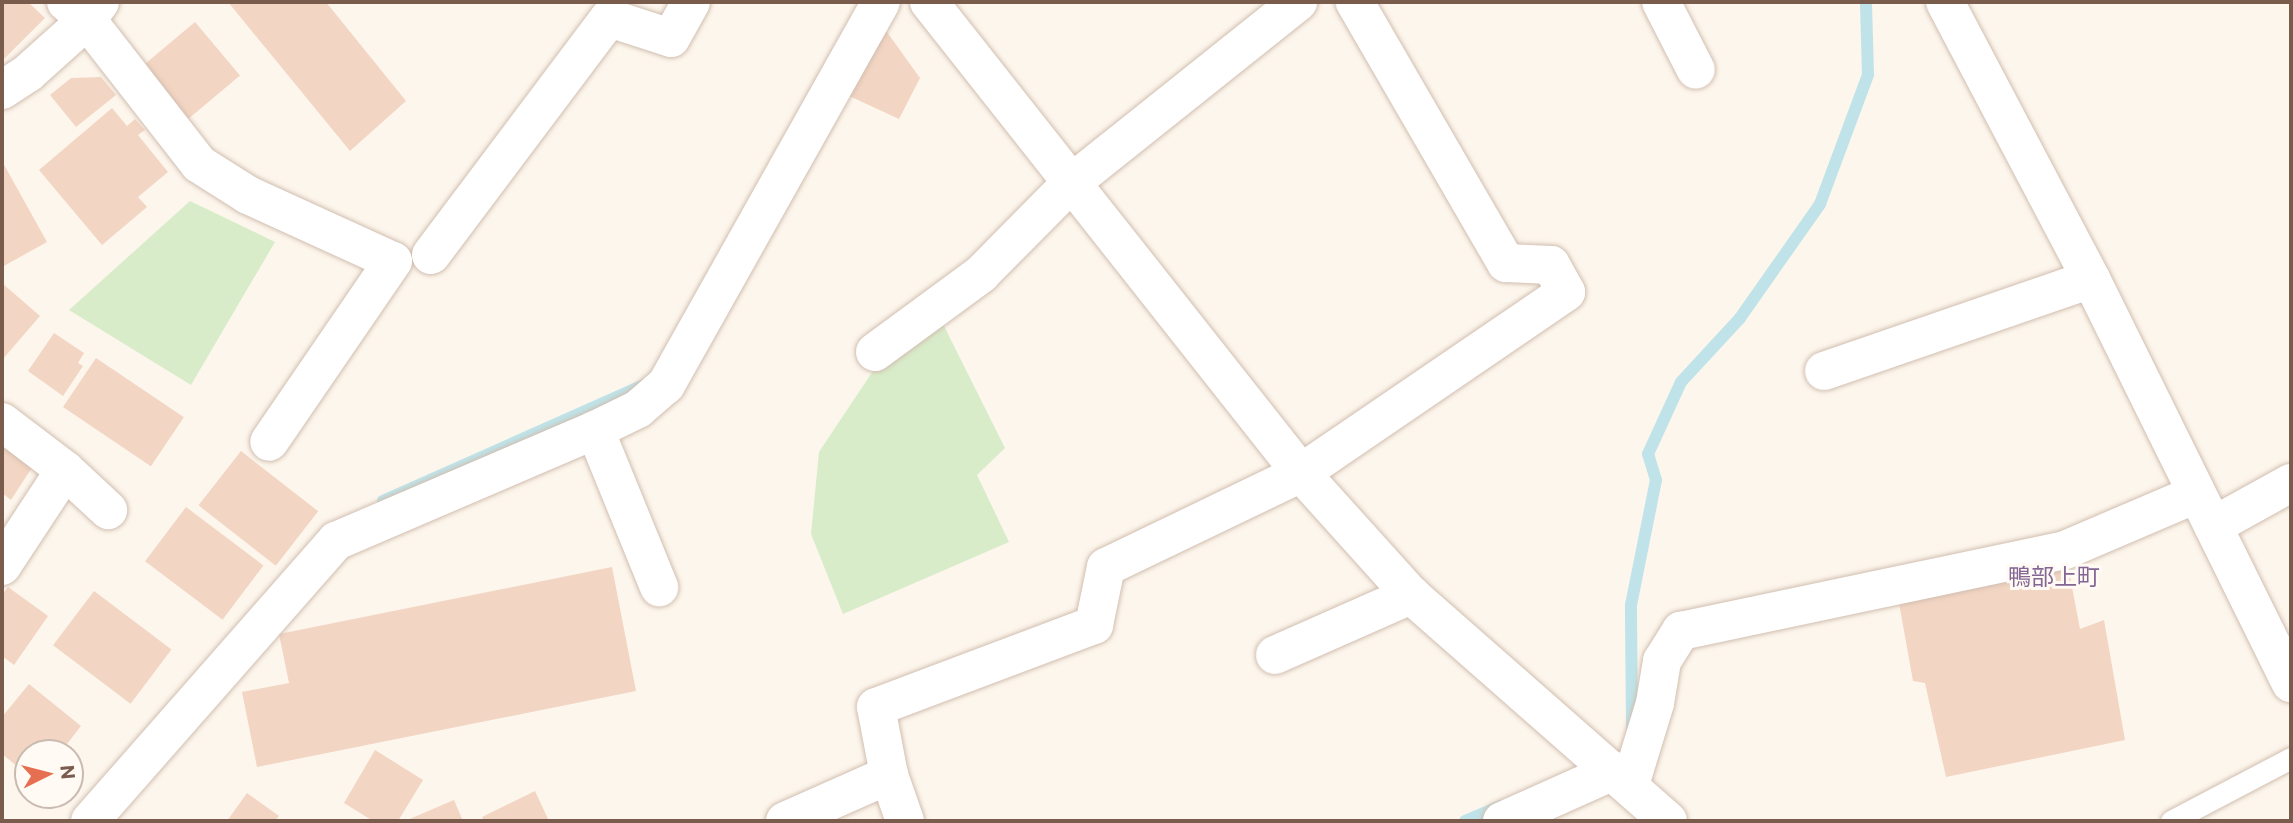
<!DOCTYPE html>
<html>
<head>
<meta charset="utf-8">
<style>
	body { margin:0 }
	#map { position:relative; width:2293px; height:823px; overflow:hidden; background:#fdf6ec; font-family:Commissioner,"Noto Sans JP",sans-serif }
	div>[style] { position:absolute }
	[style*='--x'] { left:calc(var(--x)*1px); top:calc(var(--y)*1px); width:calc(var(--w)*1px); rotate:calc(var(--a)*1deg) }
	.green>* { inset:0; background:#d8ecc9 }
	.stream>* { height:12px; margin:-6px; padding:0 6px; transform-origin:6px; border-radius:6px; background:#bfe3e8 }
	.building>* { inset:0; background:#f3d5c3; transform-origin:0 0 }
	.roads { filter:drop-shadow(0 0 2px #d1beb0) drop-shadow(0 0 2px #d1beb0) }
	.service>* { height:21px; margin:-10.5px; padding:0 10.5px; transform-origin:10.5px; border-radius:10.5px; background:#fff }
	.minor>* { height:38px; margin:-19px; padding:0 19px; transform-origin:19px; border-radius:19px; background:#fff }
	span { translate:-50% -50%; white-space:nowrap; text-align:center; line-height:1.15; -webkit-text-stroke:6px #fffaf3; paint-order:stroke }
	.quarter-label { font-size:23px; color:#846695 }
	.frame { position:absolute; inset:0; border:4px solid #7a5c4d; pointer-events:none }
	.north { position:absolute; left:14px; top:739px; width:70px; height:70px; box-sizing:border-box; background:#fffaf3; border:2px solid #cabbb1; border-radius:50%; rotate:84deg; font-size:19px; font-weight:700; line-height:28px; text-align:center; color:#7a5c4d }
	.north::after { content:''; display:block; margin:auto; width:24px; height:32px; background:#e76f51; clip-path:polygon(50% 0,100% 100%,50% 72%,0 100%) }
</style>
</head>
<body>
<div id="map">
	<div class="green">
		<i style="clip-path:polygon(190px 201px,275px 242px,191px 385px,69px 310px)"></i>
		<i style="clip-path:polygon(939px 316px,1005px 448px,977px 475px,1009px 542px,843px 614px,811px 534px,819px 452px,879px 362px)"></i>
	</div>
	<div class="stream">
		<i style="--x:383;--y:501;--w:286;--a:-24"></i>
		<i style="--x:1632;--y:728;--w:123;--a:-90.5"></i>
		<i style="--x:1631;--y:605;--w:127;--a:-78.7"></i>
		<i style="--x:1656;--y:480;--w:27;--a:-107"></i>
		<i style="--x:1648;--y:454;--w:79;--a:-65.4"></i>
		<i style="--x:1681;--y:382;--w:87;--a:-47.3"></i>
		<i style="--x:1740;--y:318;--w:139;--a:-54.9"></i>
		<i style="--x:1820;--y:204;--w:138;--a:-69.6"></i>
		<i style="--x:1868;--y:75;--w:73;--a:-91.6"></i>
		<i style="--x:1465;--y:821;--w:39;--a:-23"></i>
	</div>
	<div class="building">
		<i style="clip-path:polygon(2px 2px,28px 2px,45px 18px,2px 61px)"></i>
		<i style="clip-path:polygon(228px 2px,326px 2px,406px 101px,350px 151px)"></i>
		<i style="left:195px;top:22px;width:70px;height:75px;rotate:50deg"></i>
		<i style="clip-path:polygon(882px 25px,920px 78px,899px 119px,845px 94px)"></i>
		<i style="clip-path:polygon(101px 77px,116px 95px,76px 127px,50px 95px,71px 78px)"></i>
		<i style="clip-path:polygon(112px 108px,127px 126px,135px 119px,145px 130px,138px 135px,168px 172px,138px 197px,147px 207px,102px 245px,39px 170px)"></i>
		<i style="clip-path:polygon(2px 161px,47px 242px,2px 267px)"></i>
		<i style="clip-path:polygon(2px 283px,40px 316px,2px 360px)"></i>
		<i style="clip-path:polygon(54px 333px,84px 353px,78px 363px,83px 366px,63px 396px,28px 371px)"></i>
		<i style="left:96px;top:358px;width:106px;height:59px;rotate:34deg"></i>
		<i style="clip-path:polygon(2px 446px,33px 466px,11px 500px,2px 493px)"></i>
		<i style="left:241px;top:451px;width:98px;height:69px;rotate:38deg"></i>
		<i style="left:186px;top:507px;width:97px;height:68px;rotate:37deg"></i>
		<i style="clip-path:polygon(2068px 566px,2080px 629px,2104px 620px,2125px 740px,1946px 777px,1925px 683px,1913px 681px,1899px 603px)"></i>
		<i style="clip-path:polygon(612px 567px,636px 691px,257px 767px,242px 692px,289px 683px,279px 634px)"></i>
		<i style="clip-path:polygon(8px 587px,48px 616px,14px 665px,2px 656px,2px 595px)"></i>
		<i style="left:94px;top:591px;width:97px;height:68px;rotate:37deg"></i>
		<i style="clip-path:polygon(29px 684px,81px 726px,60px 753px,28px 753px,28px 775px,2px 754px,2px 717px)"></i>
		<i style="clip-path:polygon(375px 750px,423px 780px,398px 821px,373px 821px,344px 803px)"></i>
		<i style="clip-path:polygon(535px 791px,549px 821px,484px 821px,482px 817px)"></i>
		<i style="clip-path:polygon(247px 793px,279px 816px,275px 821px,227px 821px)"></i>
		<i style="clip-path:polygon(454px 800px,463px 821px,405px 821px)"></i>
	</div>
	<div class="roads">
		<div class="service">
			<i style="--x:2171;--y:821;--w:136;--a:-27.7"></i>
		</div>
		<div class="minor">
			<i style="--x:66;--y:2;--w:28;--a:41"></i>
			<i style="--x:87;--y:20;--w:182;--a:52.1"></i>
			<i style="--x:199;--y:164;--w:58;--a:32.3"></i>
			<i style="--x:248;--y:195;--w:159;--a:24.5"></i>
			<i style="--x:393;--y:261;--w:219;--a:124.4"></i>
			<i style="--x:929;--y:2;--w:600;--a:51.7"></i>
			<i style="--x:1301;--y:473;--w:164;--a:48"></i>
			<i style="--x:1411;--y:595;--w:342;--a:41.3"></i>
			<i style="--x:1661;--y:2;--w:76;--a:62.8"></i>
			<i style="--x:1945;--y:2;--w:313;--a:62.2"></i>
			<i style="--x:2091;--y:279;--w:451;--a:63.7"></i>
			<i style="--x:2;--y:90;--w:31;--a:-33"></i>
			<i style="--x:28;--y:73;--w:79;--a:-41.9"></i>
			<i style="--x:87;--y:20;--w:22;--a:-54"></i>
			<i style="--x:431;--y:255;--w:296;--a:-53.1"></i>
			<i style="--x:609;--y:18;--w:65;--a:17.9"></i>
			<i style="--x:671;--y:38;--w:41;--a:-60.9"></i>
			<i style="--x:875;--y:352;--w:132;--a:-36.3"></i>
			<i style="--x:981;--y:274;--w:127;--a:-45.3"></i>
			<i style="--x:1070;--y:184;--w:292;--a:-38.6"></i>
			<i style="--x:1824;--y:371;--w:282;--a:-19"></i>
			<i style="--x:2;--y:422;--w:79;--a:37.3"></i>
			<i style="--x:65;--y:470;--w:115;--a:123.3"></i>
			<i style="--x:595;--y:430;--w:170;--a:67.8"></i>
			<i style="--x:65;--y:470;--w:59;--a:42.9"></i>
			<i style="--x:2213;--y:526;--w:89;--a:-28.9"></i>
			<i style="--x:1275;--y:655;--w:149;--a:-23.8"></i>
			<i style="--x:1630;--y:785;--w:86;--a:-73"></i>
			<i style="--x:1655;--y:703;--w:43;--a:-80.5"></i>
			<i style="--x:1662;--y:661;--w:36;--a:-58"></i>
			<i style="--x:1681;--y:631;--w:392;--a:-11.9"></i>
			<i style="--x:2065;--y:550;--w:142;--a:-23.1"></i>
			<i style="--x:90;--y:821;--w:373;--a:-48.7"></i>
			<i style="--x:336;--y:541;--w:282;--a:-23.2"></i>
			<i style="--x:595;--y:430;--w:48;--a:-26"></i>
			<i style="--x:638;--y:409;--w:37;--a:-41"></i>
			<i style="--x:666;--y:385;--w:439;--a:-60.7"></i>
			<i style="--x:785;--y:821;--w:114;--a:-23.9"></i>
			<i style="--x:905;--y:821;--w:49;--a:-109.2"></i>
			<i style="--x:889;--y:775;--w:69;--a:-100.8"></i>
			<i style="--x:876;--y:707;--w:233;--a:-20.6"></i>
			<i style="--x:1094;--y:625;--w:59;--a:-78.3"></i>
			<i style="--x:1106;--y:567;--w:216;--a:-25.7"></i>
			<i style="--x:1301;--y:473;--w:321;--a:-34.3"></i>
			<i style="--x:1566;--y:292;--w:31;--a:-119"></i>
			<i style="--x:1551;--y:265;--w:45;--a:-177.5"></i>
			<i style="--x:1506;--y:263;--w:302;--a:-120.1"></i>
			<i style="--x:1502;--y:821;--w:123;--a:-24.1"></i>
		</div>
	</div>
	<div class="quarter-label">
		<span style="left:2054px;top:576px">鴨部上町</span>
	</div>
	<div class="frame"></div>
	<div class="north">N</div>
</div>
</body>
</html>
